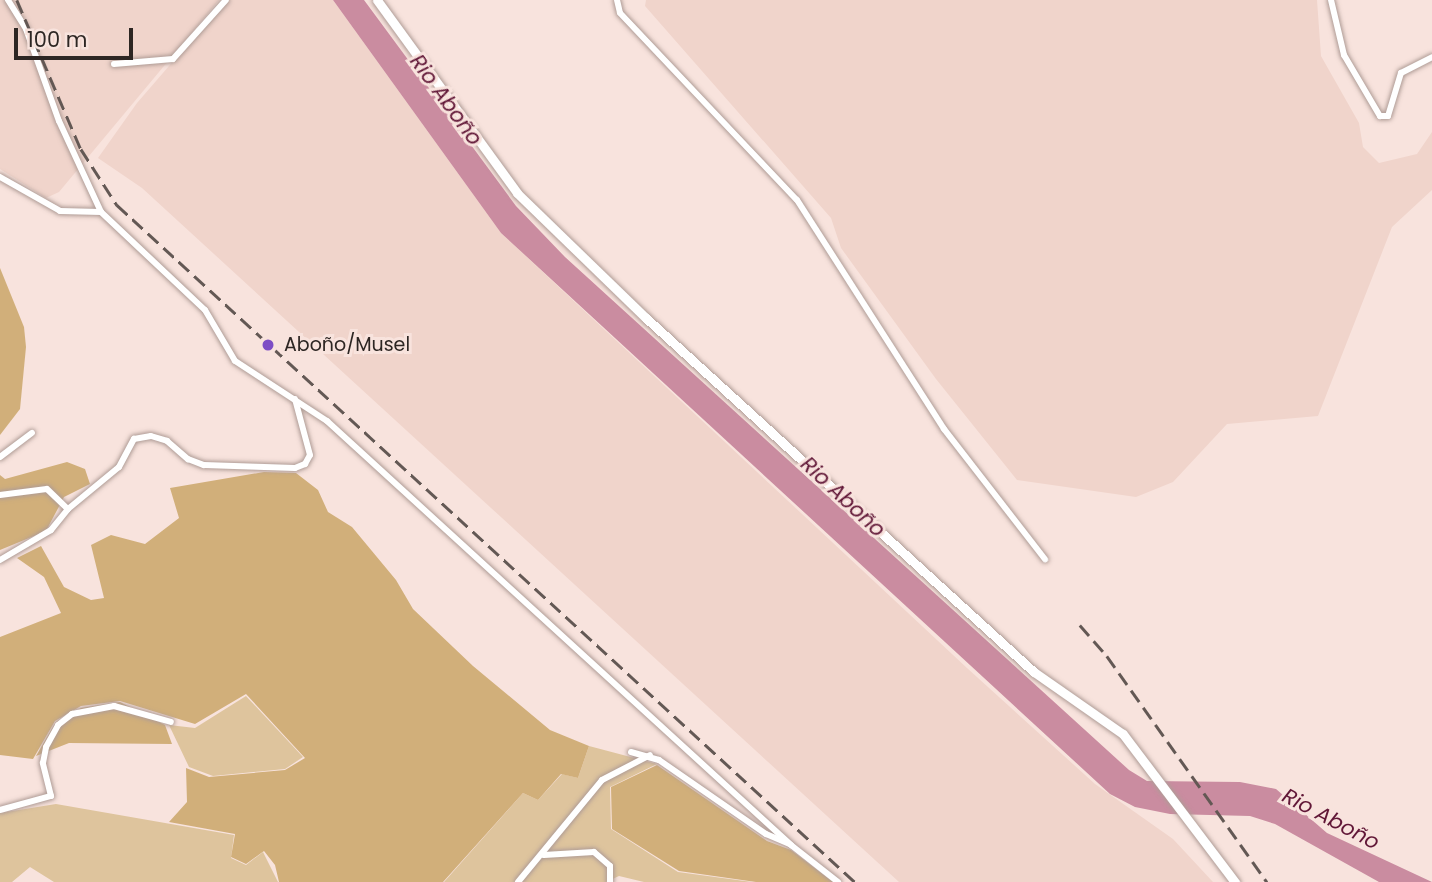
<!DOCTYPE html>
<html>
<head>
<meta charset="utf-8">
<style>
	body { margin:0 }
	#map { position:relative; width:1432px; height:882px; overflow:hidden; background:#f8e3dd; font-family:Poppins,sans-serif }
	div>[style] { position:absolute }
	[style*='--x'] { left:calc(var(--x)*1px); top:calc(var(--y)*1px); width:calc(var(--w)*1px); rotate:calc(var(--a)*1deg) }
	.built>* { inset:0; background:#f0d4cb }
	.green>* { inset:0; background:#dec49d }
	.forest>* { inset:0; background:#d1af7a }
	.water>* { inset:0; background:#ca8ca0 }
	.roads { filter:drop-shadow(0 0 2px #af9c96) drop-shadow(0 0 2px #af9c96) }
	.street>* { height:6px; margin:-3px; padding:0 3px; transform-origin:3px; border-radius:3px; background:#fff }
	.secondary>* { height:9px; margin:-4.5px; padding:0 4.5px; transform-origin:4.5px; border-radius:4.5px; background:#fff }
	.rail>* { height:2.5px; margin-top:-1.25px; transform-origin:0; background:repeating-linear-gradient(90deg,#635854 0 14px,transparent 0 21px) }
	.dots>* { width:19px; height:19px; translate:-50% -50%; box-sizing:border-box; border:4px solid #f8e3dd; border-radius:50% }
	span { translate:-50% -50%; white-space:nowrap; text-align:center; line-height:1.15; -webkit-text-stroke:6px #f8e3dd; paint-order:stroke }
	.poi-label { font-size:19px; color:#2d2623 }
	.left { translate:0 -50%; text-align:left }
	.water-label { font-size:21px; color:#611737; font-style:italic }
	.scale { position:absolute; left:14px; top:28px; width:119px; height:32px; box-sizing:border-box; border:4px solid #2d2623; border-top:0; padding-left:9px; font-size:21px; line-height:24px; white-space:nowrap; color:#2d2623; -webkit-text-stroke:5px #f8e3dd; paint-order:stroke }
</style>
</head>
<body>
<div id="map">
	<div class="built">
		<i style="clip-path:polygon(0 0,219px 0,59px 192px,46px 198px,0 169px)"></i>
		<i style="clip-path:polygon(226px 0,333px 0,501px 233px,967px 668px,1095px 784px,1173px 839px,1213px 882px,899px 882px,142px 188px,98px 158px,137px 103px)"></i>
		<i style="clip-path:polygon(646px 0,1317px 0,1321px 56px,1359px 123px,1363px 147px,1379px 163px,1417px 154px,1432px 132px,1432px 190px,1392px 227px,1318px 416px,1227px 424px,1173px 482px,1136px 497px,1017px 480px,936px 379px,841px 248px,831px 218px,645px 6px)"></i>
	</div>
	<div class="green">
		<i style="clip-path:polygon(246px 696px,303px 757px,285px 769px,213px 776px,189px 767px,169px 725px,195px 728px)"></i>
		<i style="clip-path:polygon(589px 746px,657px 764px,610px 787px,611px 829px,678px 872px,752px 882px,644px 882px,619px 876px,606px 882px,444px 882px,523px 793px,538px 800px,562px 774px,578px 778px)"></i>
		<i style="clip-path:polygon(56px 804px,234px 835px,231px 858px,246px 865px,263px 852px,278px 882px,54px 882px,30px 867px,12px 882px,0 882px,0 813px)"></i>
	</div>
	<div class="forest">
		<i style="clip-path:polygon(0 268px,24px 327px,26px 347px,20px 409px,0 435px)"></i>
		<i style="clip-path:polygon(67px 462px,85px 469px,90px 484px,64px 497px,46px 531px,0 550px,0 475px,5px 479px)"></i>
		<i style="clip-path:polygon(264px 472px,296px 473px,318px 490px,328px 512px,352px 527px,396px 580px,413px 609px,473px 666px,550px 730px,589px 746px,578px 778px,561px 774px,538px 800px,523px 793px,443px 882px,279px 882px,275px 865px,264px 851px,246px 864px,231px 857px,235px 834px,169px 822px,187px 802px,186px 768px,209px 777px,285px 770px,305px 758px,246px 694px,195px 724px,120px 701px,81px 706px,55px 721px,33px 759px,0 755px,0 637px,61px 613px,44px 577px,17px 558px,41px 546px,64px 587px,91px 600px,104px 598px,91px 545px,111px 535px,145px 544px,179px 518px,170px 488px)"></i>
		<i style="clip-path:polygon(120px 702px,165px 725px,172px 744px,69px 743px,36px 756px,56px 722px,81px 708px)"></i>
		<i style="clip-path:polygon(657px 765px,767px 841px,791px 850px,833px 882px,756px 882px,679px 871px,612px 829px,611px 787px)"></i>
	</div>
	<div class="water">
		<i style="clip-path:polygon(333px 0,364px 0,516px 206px,565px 257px,1129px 770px,1147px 781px,1240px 782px,1276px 789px,1327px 833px,1432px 882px,1379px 882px,1275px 824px,1250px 816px,1170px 814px,1135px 807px,1110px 794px,501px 233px)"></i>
	</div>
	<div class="roads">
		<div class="street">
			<i style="--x:8;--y:0;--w:34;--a:58"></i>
			<i style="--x:26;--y:29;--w:98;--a:70.3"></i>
			<i style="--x:59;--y:121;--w:100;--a:65.2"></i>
			<i style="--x:101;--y:212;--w:143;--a:43.3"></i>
			<i style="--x:205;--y:310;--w:59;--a:59.5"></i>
			<i style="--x:235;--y:361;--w:110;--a:33.1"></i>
			<i style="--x:327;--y:421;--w:629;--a:42.42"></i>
			<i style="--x:791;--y:845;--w:60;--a:38.2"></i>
			<i style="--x:617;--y:0;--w:13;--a:77"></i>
			<i style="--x:620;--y:13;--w:257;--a:46.6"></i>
			<i style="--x:797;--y:200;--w:272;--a:57.3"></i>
			<i style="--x:944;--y:429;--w:165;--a:52.2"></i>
			<i style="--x:1331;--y:0;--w:57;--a:76.7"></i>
			<i style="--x:1344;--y:55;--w:71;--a:59.5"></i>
			<i style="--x:1380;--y:116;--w:8;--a:0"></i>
			<i style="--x:1388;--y:116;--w:45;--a:-73.2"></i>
			<i style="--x:1401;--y:73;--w:35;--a:-27"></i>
			<i style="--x:114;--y:64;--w:59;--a:-4.8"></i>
			<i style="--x:173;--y:59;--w:79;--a:-48.1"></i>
			<i style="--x:0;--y:177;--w:69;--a:29.5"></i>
			<i style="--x:60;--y:211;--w:41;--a:1.4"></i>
			<i style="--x:0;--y:457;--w:40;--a:-37"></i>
			<i style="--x:0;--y:495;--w:47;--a:-7.3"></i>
			<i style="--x:47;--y:489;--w:29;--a:44"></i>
			<i style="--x:0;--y:560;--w:59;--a:-30.5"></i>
			<i style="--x:51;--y:530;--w:27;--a:-51"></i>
			<i style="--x:68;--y:509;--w:66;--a:-39.5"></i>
			<i style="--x:119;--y:467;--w:32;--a:-62"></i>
			<i style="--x:134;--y:439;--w:17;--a:-10"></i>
			<i style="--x:151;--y:436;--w:17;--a:17"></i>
			<i style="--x:167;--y:441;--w:28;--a:41"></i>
			<i style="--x:188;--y:459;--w:17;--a:21"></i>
			<i style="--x:204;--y:465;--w:91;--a:1.9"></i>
			<i style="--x:295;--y:468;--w:11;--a:-22"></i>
			<i style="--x:305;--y:464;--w:10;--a:-61"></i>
			<i style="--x:310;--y:455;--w:58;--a:-105"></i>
			<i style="--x:631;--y:752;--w:29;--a:16"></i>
			<i style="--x:659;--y:760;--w:130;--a:34.7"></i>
			<i style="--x:766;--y:834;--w:25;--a:23"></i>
			<i style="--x:0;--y:810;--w:53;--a:-15.4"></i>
			<i style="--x:51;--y:796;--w:34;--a:-104"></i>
			<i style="--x:43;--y:763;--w:16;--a:-79"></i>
			<i style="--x:46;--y:747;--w:25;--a:-61"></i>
			<i style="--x:58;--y:725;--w:18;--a:-38"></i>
			<i style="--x:72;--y:714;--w:43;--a:-10.8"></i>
			<i style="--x:114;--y:706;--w:59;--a:15.7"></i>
			<i style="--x:544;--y:855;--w:50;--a:-3.4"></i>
			<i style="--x:594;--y:852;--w:21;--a:41"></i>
			<i style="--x:610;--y:866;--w:16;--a:90"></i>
			<i style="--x:518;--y:882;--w:132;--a:-50.5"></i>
			<i style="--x:602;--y:780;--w:54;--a:-27.5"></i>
		</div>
		<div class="secondary">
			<i style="--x:377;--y:0;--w:238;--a:54"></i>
			<i style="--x:517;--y:193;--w:180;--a:44.1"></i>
			<i style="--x:646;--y:318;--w:525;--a:42.38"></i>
			<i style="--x:1034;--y:672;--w:108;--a:34.9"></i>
			<i style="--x:1123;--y:734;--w:186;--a:52.9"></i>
		</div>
	</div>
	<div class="rail">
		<i style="--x:17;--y:0;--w:162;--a:66.8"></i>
		<i style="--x:81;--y:149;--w:67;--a:57.3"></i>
		<i style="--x:117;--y:205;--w:1001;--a:42.53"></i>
		<i style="--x:1080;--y:625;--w:41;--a:48.9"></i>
		<i style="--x:1107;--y:656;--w:277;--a:54.7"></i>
	</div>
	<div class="dots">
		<i style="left:268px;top:345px;background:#7d4dc5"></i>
	</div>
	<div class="poi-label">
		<span class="left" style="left:284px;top:345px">Aboño/Musel</span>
	</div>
	<div class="water-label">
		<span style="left:446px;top:100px;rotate:54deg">Rio Aboño</span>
		<span style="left:843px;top:497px;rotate:43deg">Rio Aboño</span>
		<span style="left:1331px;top:819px;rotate:28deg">Rio Aboño</span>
	</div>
	<div class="scale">100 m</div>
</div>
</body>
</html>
